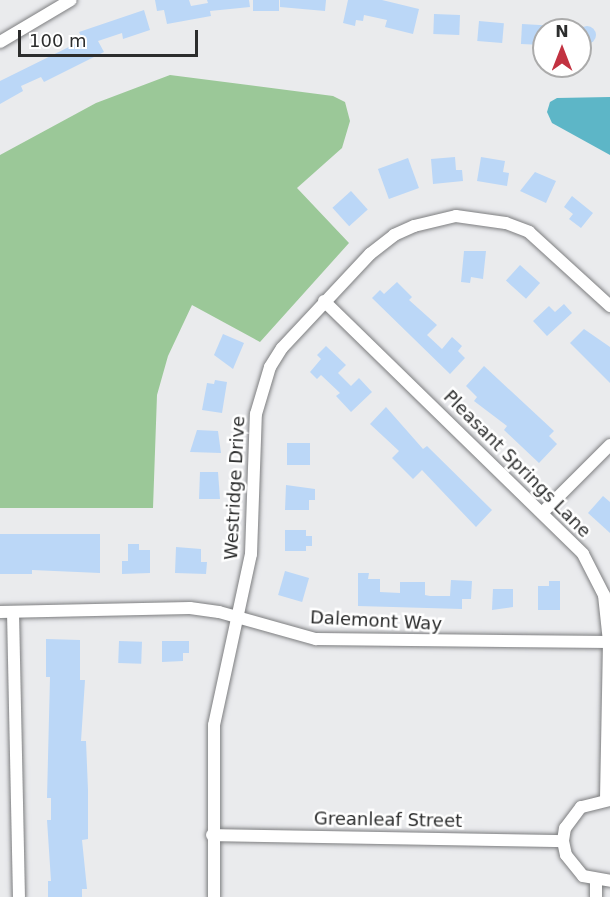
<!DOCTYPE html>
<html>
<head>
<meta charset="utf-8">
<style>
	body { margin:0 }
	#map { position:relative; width:610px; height:897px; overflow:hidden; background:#eaebed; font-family:"DejaVu Sans",sans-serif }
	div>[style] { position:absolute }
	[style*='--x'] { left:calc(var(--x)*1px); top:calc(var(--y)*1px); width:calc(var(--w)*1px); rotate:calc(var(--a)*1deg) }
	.green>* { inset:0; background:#9bc898 }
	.water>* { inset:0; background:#5db6c7 }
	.building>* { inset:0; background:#bbd7f7; transform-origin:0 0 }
	.round { border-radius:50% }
	.roads { filter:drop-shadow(0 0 2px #7d7e80) drop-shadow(0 0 2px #7d7e80) }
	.minor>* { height:12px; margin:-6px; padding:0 6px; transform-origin:6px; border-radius:6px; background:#fff }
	span { translate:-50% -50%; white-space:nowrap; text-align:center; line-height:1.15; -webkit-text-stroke:5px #fff; paint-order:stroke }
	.street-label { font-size:18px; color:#2c2d2d }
	.north { position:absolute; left:532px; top:18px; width:60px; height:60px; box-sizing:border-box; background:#fff; border:2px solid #ababab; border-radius:50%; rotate:0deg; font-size:16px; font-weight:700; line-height:24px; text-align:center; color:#2c2d2d }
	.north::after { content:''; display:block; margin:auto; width:21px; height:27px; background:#c23241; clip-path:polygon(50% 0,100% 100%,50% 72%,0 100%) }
	.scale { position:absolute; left:18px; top:30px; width:180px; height:27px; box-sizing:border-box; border:3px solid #2c2d2d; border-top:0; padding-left:8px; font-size:18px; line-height:21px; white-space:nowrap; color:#2c2d2d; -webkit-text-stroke:4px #fff; paint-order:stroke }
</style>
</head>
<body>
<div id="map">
	<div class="green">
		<i style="clip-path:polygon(170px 75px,333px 96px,345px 102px,350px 121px,342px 148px,297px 188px,349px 243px,260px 342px,192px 305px,168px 356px,157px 395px,153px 508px,0 508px,0 155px,96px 103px)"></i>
	</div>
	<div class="water">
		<i style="clip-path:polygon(610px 97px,610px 155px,552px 123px,547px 112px,550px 102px,557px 98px)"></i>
	</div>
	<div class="building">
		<i style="clip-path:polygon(155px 0,189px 0,191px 6px,208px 3px,207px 0,249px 0,250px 7px,210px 11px,211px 16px,167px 24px,164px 10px,157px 11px)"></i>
		<i style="left:253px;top:0;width:26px;height:11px"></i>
		<i style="clip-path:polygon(280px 0,326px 0,325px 11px,280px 7px)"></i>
		<i style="clip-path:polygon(348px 0,382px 0,419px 9px,413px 34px,385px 27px,387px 20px,364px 15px,363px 21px,356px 20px,355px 26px,343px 23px)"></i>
		<i style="clip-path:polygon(144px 10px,150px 30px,123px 39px,122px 33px,98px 41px,104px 52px,44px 82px,41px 77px,21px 86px,23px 91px,0 104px,0 81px,83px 40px,79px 32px)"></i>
		<i style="left:434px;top:14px;width:26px;height:20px;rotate:2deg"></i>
		<i style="left:479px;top:21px;width:25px;height:20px;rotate:5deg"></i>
		<i style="left:522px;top:24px;width:22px;height:20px;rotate:3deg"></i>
		<i class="round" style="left:578px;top:26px;width:18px;height:18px"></i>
		<i style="clip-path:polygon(455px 157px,456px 170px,462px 170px,463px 181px,433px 184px,431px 159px)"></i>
		<i style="clip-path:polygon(481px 157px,505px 161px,503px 172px,509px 173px,507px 186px,477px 181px)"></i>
		<i style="left:408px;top:158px;width:32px;height:32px;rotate:70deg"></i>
		<i style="clip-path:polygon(535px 172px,556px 181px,546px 203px,520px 191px)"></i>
		<i style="left:351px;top:191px;width:25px;height:25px;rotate:48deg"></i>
		<i style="clip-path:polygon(572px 196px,593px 213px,581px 228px,569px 219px,573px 214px,564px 207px)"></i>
		<i style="clip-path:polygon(464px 251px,486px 251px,483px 279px,471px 277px,470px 283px,461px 282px)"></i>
		<i style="left:520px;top:265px;width:27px;height:21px;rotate:42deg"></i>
		<i style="clip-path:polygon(397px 282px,412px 297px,409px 300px,437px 325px,427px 335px,442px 349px,452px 337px,462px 346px,458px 351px,465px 358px,450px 374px,372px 298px,380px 290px,384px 294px)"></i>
		<i style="clip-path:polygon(564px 304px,572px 313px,547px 336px,533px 321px,549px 306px,555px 312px)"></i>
		<i style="clip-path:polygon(584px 329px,610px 347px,610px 383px,570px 343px)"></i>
		<i style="clip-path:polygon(223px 334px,244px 343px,233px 369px,214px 355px)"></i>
		<i style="clip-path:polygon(326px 346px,346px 365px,338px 373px,351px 386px,359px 378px,372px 392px,351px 412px,336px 396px,340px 393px,321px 375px,317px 379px,310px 372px,321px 359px,317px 355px)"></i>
		<i style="clip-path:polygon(484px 366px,554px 431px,549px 436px,557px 444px,539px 463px,504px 430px,507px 426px,474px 401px,477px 397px,466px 386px)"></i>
		<i style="clip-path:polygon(215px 380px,227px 382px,222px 413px,202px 410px,207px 383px,214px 384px)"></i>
		<i style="clip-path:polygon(386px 407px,423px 449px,427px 446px,492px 510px,476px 527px,422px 470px,413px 479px,392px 458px,399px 451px,370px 424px)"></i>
		<i style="clip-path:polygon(197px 430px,218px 431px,221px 453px,190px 452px)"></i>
		<i style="left:287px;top:443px;width:23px;height:22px"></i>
		<i style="clip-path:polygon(200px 472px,218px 472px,220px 499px,199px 499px)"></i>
		<i style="clip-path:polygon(286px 485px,315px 489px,315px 500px,309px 500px,309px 510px,285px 510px)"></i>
		<i style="clip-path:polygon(603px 496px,610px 502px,610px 533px,588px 513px)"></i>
		<i style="clip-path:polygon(285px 530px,306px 530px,306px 536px,312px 536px,312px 546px,306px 546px,306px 551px,285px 551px)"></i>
		<i style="clip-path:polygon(0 534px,100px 534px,100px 573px,32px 570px,32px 574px,0 574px)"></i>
		<i style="clip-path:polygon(128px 544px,139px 544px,139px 550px,150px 550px,150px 573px,122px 574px,122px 561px,128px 561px)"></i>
		<i style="clip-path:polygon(176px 547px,201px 549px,201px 562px,207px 562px,206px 574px,175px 573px)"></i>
		<i style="left:285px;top:571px;width:25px;height:25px;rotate:16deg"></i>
		<i style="clip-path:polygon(358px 573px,369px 573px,368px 579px,380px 579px,380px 592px,400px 593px,400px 582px,425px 582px,425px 595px,430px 596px,450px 596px,451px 580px,472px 581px,471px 599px,462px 599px,462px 609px,358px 606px)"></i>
		<i style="clip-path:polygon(549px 581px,560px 581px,560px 610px,538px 610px,538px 586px,549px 586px)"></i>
		<i style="clip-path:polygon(493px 589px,513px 589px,513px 607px,492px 610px)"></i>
		<i style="clip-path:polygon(46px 639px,80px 640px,80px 680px,85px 680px,81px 741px,86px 741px,88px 790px,88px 839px,82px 840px,87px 889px,82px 889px,82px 897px,48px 897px,48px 881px,51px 881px,47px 820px,51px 820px,51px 798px,47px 798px,50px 677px,46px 677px)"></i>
		<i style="left:119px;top:641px;width:23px;height:22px;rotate:2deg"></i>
		<i style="clip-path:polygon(162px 641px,189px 641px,189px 653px,183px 653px,183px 661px,162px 662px)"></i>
	</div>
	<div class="roads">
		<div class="minor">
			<i style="--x:0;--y:42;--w:82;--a:-30.6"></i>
			<i style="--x:324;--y:301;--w:362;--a:44.3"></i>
			<i style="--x:583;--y:554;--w:46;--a:62.9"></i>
			<i style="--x:604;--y:595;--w:47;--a:83.9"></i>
			<i style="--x:609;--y:642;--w:157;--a:91.1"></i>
			<i style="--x:542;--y:513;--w:96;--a:-45"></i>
			<i style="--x:0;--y:612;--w:190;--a:-1.2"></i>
			<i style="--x:190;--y:608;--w:29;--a:8"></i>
			<i style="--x:219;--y:612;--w:101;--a:15.6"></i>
			<i style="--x:316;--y:639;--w:294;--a:0.6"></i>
			<i style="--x:13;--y:612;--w:285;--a:88.8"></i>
			<i style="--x:610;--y:800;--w:30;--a:166"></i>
			<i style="--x:581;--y:807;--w:26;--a:127"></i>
			<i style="--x:565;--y:828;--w:13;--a:99"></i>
			<i style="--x:563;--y:841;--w:14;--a:78"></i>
			<i style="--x:566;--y:855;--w:27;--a:51"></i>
			<i style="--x:583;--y:876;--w:27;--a:10"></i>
			<i style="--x:212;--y:835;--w:351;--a:1"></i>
			<i style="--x:214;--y:897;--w:172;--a:-90"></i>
			<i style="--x:214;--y:725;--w:175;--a:-77.8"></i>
			<i style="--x:251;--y:554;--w:140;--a:-88"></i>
			<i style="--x:256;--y:414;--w:49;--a:-73.4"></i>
			<i style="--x:270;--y:367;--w:22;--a:-58"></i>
			<i style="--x:282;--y:348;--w:129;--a:-46.9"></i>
			<i style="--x:370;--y:254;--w:31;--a:-38"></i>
			<i style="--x:394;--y:235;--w:22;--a:-24"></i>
			<i style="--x:414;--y:226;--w:43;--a:-13.4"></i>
			<i style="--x:456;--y:216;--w:50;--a:8"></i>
			<i style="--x:506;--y:223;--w:25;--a:21"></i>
			<i style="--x:529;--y:232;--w:110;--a:42.4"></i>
			<i style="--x:596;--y:897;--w:16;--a:-90"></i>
		</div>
	</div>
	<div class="street-label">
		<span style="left:517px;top:464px;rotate:45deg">Pleasant Springs Lane</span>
		<span style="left:235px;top:488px;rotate:-87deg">Westridge Drive</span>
		<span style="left:376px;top:621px;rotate:3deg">Dalemont Way</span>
		<span style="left:388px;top:820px;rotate:1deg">Greanleaf Street</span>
	</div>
	<div class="north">N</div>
	<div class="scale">100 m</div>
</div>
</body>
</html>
